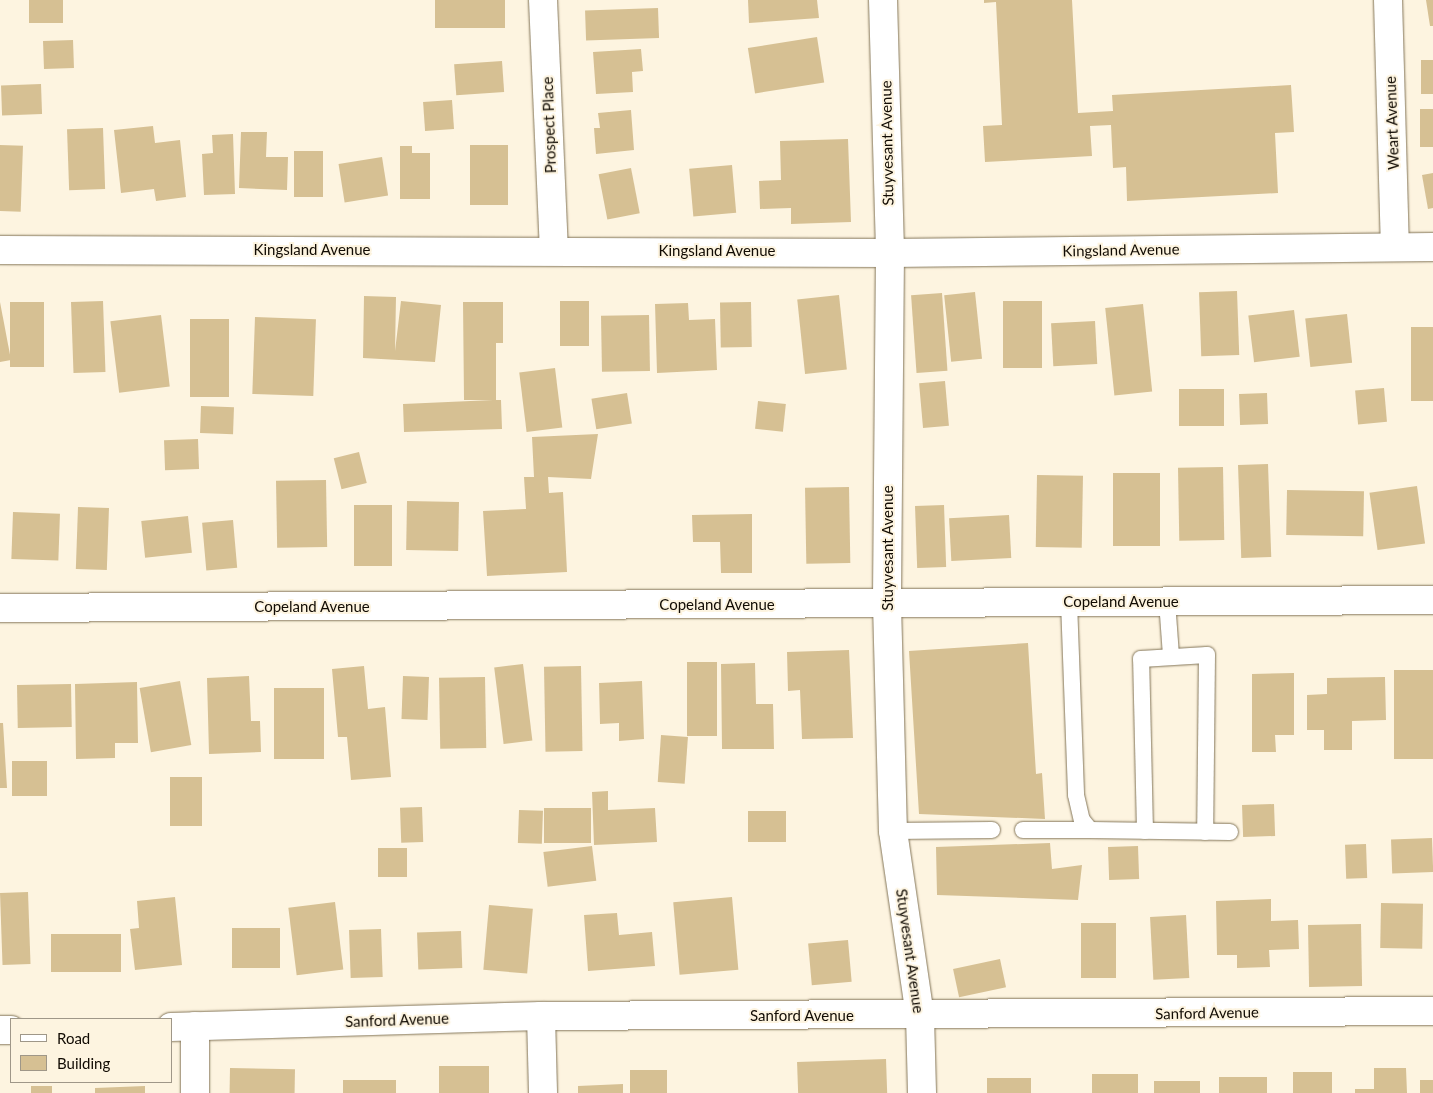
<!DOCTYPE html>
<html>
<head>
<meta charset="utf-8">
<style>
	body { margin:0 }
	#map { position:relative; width:1433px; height:1093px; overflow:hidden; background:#fdf4e0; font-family:Lato,sans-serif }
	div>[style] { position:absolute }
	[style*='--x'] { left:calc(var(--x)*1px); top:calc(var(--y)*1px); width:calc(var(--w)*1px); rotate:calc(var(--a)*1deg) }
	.building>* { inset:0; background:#d6c093; transform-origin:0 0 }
	.roads { filter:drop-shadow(0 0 1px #847659) drop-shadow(0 0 1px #847659) }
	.lane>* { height:16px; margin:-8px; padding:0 8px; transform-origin:8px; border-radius:8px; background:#fff }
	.street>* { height:28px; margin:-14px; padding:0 14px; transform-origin:14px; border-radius:14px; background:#fff }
	.secondary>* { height:28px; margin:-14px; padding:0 14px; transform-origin:14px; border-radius:14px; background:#fff }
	span { translate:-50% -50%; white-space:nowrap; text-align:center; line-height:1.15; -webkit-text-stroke:4px #fdf4e0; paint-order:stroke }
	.street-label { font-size:15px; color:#110b03 }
	.legend { position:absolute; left:10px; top:1018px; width:162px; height:65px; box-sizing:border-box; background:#fdf4e0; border:1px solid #9f9788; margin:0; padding:6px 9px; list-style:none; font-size:15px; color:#110b03 }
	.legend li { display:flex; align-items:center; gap:10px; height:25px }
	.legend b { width:25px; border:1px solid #9f9788 }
</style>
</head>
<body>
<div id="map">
	<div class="building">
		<i style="left:29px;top:0;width:34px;height:23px"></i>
		<i style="left:435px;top:0;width:70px;height:28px"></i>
		<i style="clip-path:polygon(748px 0,817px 0,819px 18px,749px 23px)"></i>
		<i style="clip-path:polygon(984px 0,1072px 0,1078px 113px,1113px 111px,1112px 95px,1291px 85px,1294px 132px,1275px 133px,1278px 193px,1127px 201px,1126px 167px,1113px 168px,1111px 125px,1090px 126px,1092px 156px,985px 162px,983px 126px,1002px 125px,996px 2px,984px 3px)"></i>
		<i style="clip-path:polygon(1426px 0,1433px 0,1433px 26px,1430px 26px)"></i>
		<i style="left:658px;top:8px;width:30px;height:73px;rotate:88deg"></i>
		<i style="left:817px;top:37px;width:46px;height:70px;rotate:81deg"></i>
		<i style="left:73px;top:40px;width:28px;height:30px;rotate:88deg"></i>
		<i style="clip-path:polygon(641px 49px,643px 71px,632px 72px,633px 92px,596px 94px,593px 52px)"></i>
		<i style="left:1433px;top:60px;width:34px;height:12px;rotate:90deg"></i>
		<i style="left:502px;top:61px;width:31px;height:48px;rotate:86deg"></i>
		<i style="left:41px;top:84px;width:30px;height:40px;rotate:88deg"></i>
		<i style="left:452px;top:100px;width:29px;height:29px;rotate:86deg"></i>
		<i style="left:1420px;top:109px;width:13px;height:38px"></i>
		<i style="clip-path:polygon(631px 110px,634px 150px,596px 154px,594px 128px,600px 128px,598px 113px)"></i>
		<i style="clip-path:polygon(153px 126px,155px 143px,180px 140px,186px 197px,156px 201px,154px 189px,121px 193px,114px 130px)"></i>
		<i style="left:103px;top:128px;width:61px;height:36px;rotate:88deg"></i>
		<i style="clip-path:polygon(241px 132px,267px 132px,266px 157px,288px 157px,287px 190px,239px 188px)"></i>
		<i style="clip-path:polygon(233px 134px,235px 194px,204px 195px,202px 154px,213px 153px,212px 135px)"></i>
		<i style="clip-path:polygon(848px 139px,851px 222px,791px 224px,791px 208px,760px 209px,759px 181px,781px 180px,780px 141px)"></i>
		<i style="left:0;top:145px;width:23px;height:66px;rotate:2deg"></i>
		<i style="left:470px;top:145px;width:38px;height:60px"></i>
		<i style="clip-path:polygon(400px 146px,412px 146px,412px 153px,430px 153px,430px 199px,400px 199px)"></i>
		<i style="left:294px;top:151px;width:29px;height:46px"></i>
		<i style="left:382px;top:157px;width:39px;height:44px;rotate:81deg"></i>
		<i style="left:732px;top:165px;width:48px;height:43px;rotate:85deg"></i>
		<i style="left:631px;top:168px;width:46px;height:33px;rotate:79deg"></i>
		<i style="clip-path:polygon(1433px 173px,1433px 208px,1428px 209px,1422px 175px)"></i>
		<i style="left:1237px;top:291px;width:64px;height:38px;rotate:88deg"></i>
		<i style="left:975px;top:292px;width:67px;height:31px;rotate:84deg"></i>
		<i style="left:942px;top:293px;width:78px;height:31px;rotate:86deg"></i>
		<i style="left:839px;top:295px;width:75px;height:42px;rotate:84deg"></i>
		<i style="clip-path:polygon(364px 296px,396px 297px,395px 351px,401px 301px,441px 305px,435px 362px,363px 358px)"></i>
		<i style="left:103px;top:301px;width:71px;height:32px;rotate:88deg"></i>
		<i style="left:560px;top:301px;width:29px;height:45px"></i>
		<i style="left:1003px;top:301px;width:39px;height:67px"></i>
		<i style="clip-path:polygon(0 302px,11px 360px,0 362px)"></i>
		<i style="left:10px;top:302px;width:34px;height:65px"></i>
		<i style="clip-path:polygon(463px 302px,503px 302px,503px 343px,496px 343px,496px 400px,501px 400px,502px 429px,404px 432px,403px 404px,493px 400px,464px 400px)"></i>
		<i style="left:751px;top:302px;width:45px;height:31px;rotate:89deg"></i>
		<i style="clip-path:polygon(688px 303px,689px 320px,715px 319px,717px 370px,657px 373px,655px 304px)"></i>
		<i style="left:1143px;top:304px;width:88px;height:38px;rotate:84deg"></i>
		<i style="left:1294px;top:310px;width:47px;height:46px;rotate:83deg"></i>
		<i style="left:1347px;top:314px;width:49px;height:42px;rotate:84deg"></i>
		<i style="left:161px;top:315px;width:72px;height:51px;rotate:83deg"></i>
		<i style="left:649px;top:315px;width:56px;height:48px;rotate:89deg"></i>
		<i style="left:255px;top:317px;width:61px;height:77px;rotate:2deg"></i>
		<i style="left:190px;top:319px;width:39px;height:78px"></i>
		<i style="left:1095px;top:321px;width:43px;height:44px;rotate:87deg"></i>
		<i style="left:1411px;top:327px;width:22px;height:74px"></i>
		<i style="left:555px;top:368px;width:60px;height:36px;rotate:83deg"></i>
		<i style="left:945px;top:381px;width:45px;height:26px;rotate:85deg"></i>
		<i style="left:1384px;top:388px;width:34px;height:29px;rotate:85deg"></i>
		<i style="left:1224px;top:389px;width:37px;height:45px;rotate:90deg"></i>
		<i style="left:627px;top:393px;width:31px;height:36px;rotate:81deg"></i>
		<i style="left:1267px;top:393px;width:31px;height:28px;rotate:88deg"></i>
		<i style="left:758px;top:401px;width:28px;height:28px;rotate:6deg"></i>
		<i style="left:201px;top:406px;width:33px;height:27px;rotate:2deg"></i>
		<i style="clip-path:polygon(598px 434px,591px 479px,548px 477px,549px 493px,563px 492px,567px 572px,487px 576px,483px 511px,526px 509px,524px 477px,534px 477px,532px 437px)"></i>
		<i style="left:198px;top:439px;width:30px;height:34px;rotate:88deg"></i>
		<i style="left:359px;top:452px;width:32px;height:26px;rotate:76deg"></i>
		<i style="left:1268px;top:464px;width:93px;height:30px;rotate:88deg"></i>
		<i style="left:1223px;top:467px;width:73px;height:45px;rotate:89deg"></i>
		<i style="left:1160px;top:473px;width:73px;height:47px;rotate:90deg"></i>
		<i style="left:1037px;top:475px;width:46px;height:72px;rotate:1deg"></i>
		<i style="left:326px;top:480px;width:67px;height:50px;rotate:89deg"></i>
		<i style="left:1417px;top:486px;width:58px;height:48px;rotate:82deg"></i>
		<i style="left:849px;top:487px;width:76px;height:44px;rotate:89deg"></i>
		<i style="left:1287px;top:490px;width:77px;height:45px;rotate:1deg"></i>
		<i style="left:407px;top:501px;width:52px;height:49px;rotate:1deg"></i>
		<i style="left:354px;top:505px;width:38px;height:61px"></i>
		<i style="left:944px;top:505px;width:62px;height:29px;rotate:88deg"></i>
		<i style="left:78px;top:507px;width:31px;height:62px;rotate:2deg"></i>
		<i style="left:13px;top:512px;width:47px;height:47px;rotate:2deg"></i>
		<i style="clip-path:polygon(752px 514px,752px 573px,721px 573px,720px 542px,693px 542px,692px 515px)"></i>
		<i style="left:1009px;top:515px;width:43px;height:60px;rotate:87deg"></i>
		<i style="left:188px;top:516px;width:37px;height:47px;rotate:84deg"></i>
		<i style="left:233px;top:520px;width:48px;height:31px;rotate:85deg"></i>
		<i style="clip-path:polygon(1028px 643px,1036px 774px,1042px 773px,1045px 819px,919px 814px,909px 651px)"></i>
		<i style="clip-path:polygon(849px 650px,853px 738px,802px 739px,800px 690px,788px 691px,787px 652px)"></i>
		<i style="left:687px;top:662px;width:30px;height:74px"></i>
		<i style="clip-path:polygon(755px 663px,756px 704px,773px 704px,774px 749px,722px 749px,721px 664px)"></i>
		<i style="left:523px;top:664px;width:77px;height:29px;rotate:83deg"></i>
		<i style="clip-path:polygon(364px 666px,368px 709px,385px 707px,391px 777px,351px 780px,347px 737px,338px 737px,332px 669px)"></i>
		<i style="left:581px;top:666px;width:85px;height:37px;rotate:89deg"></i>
		<i style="left:1394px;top:670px;width:39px;height:89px"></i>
		<i style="clip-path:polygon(1294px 673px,1294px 735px,1275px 735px,1276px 752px,1252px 752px,1252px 674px)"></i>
		<i style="clip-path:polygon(249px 676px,251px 721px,260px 721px,261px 752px,209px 754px,207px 678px)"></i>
		<i style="left:403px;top:676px;width:26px;height:43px;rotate:2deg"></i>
		<i style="left:485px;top:677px;width:71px;height:46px;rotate:89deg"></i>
		<i style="clip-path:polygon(1385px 677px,1386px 720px,1352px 721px,1352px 750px,1324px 750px,1324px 730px,1307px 730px,1307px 695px,1327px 694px,1327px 678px)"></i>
		<i style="left:180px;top:681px;width:65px;height:41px;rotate:80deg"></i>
		<i style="clip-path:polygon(642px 681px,644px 739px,619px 741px,619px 723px,600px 724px,599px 683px)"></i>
		<i style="clip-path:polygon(137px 682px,138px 743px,115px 743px,115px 758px,76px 759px,75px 684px)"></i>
		<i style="left:71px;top:684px;width:43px;height:54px;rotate:89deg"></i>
		<i style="left:324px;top:688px;width:71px;height:50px;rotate:90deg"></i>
		<i style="clip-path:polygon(0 723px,3px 723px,7px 788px,0 788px)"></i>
		<i style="left:661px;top:735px;width:27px;height:47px;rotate:4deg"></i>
		<i style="left:12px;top:761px;width:35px;height:35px"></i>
		<i style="left:170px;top:777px;width:32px;height:49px"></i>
		<i style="clip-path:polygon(608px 791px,608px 810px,655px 808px,657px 842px,594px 845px,592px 792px)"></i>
		<i style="left:1274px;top:804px;width:32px;height:32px;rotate:88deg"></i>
		<i style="left:422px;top:807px;width:35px;height:22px;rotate:88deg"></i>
		<i style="left:591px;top:808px;width:35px;height:47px;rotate:90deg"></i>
		<i style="left:519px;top:810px;width:24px;height:33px;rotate:2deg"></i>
		<i style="left:748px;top:811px;width:38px;height:31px"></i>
		<i style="left:1432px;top:838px;width:34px;height:41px;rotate:88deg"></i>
		<i style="clip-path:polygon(1050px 843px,1052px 869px,1082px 865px,1078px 900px,937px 895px,936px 847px)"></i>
		<i style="left:1366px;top:844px;width:34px;height:21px;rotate:88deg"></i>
		<i style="left:592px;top:846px;width:35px;height:49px;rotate:83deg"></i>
		<i style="left:1138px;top:846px;width:33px;height:30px;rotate:88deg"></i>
		<i style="left:378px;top:848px;width:29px;height:29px"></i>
		<i style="left:28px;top:892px;width:72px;height:28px;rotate:88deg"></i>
		<i style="clip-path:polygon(175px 897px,182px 965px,135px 970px,130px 929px,139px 928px,137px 901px)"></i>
		<i style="left:732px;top:897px;width:73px;height:59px;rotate:85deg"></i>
		<i style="clip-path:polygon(1271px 899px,1271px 921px,1298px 920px,1299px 949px,1269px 950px,1270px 967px,1237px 968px,1237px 955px,1217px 955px,1216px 901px)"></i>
		<i style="left:335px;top:902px;width:68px;height:47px;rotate:83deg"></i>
		<i style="left:1381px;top:903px;width:42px;height:45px;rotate:1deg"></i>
		<i style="left:489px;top:905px;width:44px;height:65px;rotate:5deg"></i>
		<i style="clip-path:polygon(617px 913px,619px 935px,652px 932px,655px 966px,588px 971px,584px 915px)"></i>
		<i style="left:1186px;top:915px;width:63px;height:36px;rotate:87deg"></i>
		<i style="left:1116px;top:923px;width:55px;height:35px;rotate:90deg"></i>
		<i style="left:1361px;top:924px;width:62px;height:53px;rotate:89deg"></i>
		<i style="left:232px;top:928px;width:48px;height:40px"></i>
		<i style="left:381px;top:929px;width:48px;height:32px;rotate:88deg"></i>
		<i style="left:461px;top:931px;width:37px;height:44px;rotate:88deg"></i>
		<i style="left:51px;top:934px;width:70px;height:38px"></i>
		<i style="left:848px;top:940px;width:42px;height:40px;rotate:85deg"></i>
		<i style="left:1000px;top:959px;width:29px;height:48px;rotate:78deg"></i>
		<i style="left:886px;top:1059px;width:34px;height:89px;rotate:88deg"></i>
		<i style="left:439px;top:1066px;width:50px;height:27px"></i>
		<i style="left:230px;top:1068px;width:65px;height:25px;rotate:1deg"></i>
		<i style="clip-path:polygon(1374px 1068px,1406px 1068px,1407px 1093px,1355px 1093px,1355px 1089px,1374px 1089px)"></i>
		<i style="left:630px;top:1070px;width:37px;height:23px"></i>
		<i style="left:1293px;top:1072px;width:39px;height:21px"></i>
		<i style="left:1092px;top:1074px;width:46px;height:19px"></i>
		<i style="left:1267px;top:1077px;width:16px;height:48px;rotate:90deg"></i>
		<i style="left:987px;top:1078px;width:44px;height:15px"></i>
		<i style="left:396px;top:1080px;width:13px;height:53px;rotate:90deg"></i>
		<i style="left:1433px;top:1080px;width:13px;height:13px;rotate:90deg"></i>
		<i style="left:1154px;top:1081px;width:46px;height:12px"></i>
		<i style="clip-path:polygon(623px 1084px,623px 1093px,578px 1093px,578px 1086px)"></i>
		<i style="left:31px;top:1086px;width:21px;height:7px"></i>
		<i style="clip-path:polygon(145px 1086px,145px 1093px,95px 1093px,95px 1088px)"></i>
	</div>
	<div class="roads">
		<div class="lane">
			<i style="--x:1167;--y:601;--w:55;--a:85.8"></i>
			<i style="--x:1069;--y:602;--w:193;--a:87.9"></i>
			<i style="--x:1076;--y:795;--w:26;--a:77"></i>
			<i style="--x:1082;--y:820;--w:13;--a:51"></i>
			<i style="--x:1090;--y:830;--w:140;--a:0.8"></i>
			<i style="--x:1023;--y:830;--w:67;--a:0"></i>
			<i style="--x:893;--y:831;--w:99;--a:-0.6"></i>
			<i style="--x:1145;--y:831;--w:172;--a:-91.3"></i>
			<i style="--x:1141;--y:659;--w:66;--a:-3.5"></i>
			<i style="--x:1207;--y:655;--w:177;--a:90.6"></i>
		</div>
		<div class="street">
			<i style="--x:543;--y:0;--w:250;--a:87.5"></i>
			<i style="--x:883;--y:0;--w:253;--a:88.4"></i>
			<i style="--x:890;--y:253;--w:351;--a:90.5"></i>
			<i style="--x:887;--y:604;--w:227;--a:88.5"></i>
			<i style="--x:893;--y:831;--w:187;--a:81.7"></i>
			<i style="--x:920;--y:1016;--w:77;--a:88.5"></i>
			<i style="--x:1388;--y:0;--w:247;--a:88.4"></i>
			<i style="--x:0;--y:608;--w:1433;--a:-0.32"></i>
			<i style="--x:541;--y:1016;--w:77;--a:88.5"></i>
			<i style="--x:195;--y:1026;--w:67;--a:90"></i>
			<i style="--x:171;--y:1027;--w:370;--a:-1.7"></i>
			<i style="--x:541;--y:1016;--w:892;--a:-0.32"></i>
			<i style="--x:0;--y:1030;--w:11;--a:0"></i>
		</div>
		<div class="secondary">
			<i style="--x:0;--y:250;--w:890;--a:0.19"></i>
			<i style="--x:890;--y:253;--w:543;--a:-0.63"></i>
		</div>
	</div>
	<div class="street-label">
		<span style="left:1392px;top:123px;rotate:-92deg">Weart Avenue</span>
		<span style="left:549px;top:125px;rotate:-92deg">Prospect Place</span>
		<span style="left:887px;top:143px;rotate:-91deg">Stuyvesant Avenue</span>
		<span style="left:312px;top:250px">Kingsland Avenue</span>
		<span style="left:1121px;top:250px;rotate:-1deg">Kingsland Avenue</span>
		<span style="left:717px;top:251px">Kingsland Avenue</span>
		<span style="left:888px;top:548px;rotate:-90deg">Stuyvesant Avenue</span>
		<span style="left:1121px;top:602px">Copeland Avenue</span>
		<span style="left:717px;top:605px">Copeland Avenue</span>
		<span style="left:312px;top:607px">Copeland Avenue</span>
		<span style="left:910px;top:951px;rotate:82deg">Stuyvesant Avenue</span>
		<span style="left:1207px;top:1013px;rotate:-1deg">Sanford Avenue</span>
		<span style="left:802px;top:1016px">Sanford Avenue</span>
		<span style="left:397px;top:1020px;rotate:-2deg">Sanford Avenue</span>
	</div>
	<ul class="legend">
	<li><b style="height:6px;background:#fff"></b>Road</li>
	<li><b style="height:14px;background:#d6c093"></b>Building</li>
	</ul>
</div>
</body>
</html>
